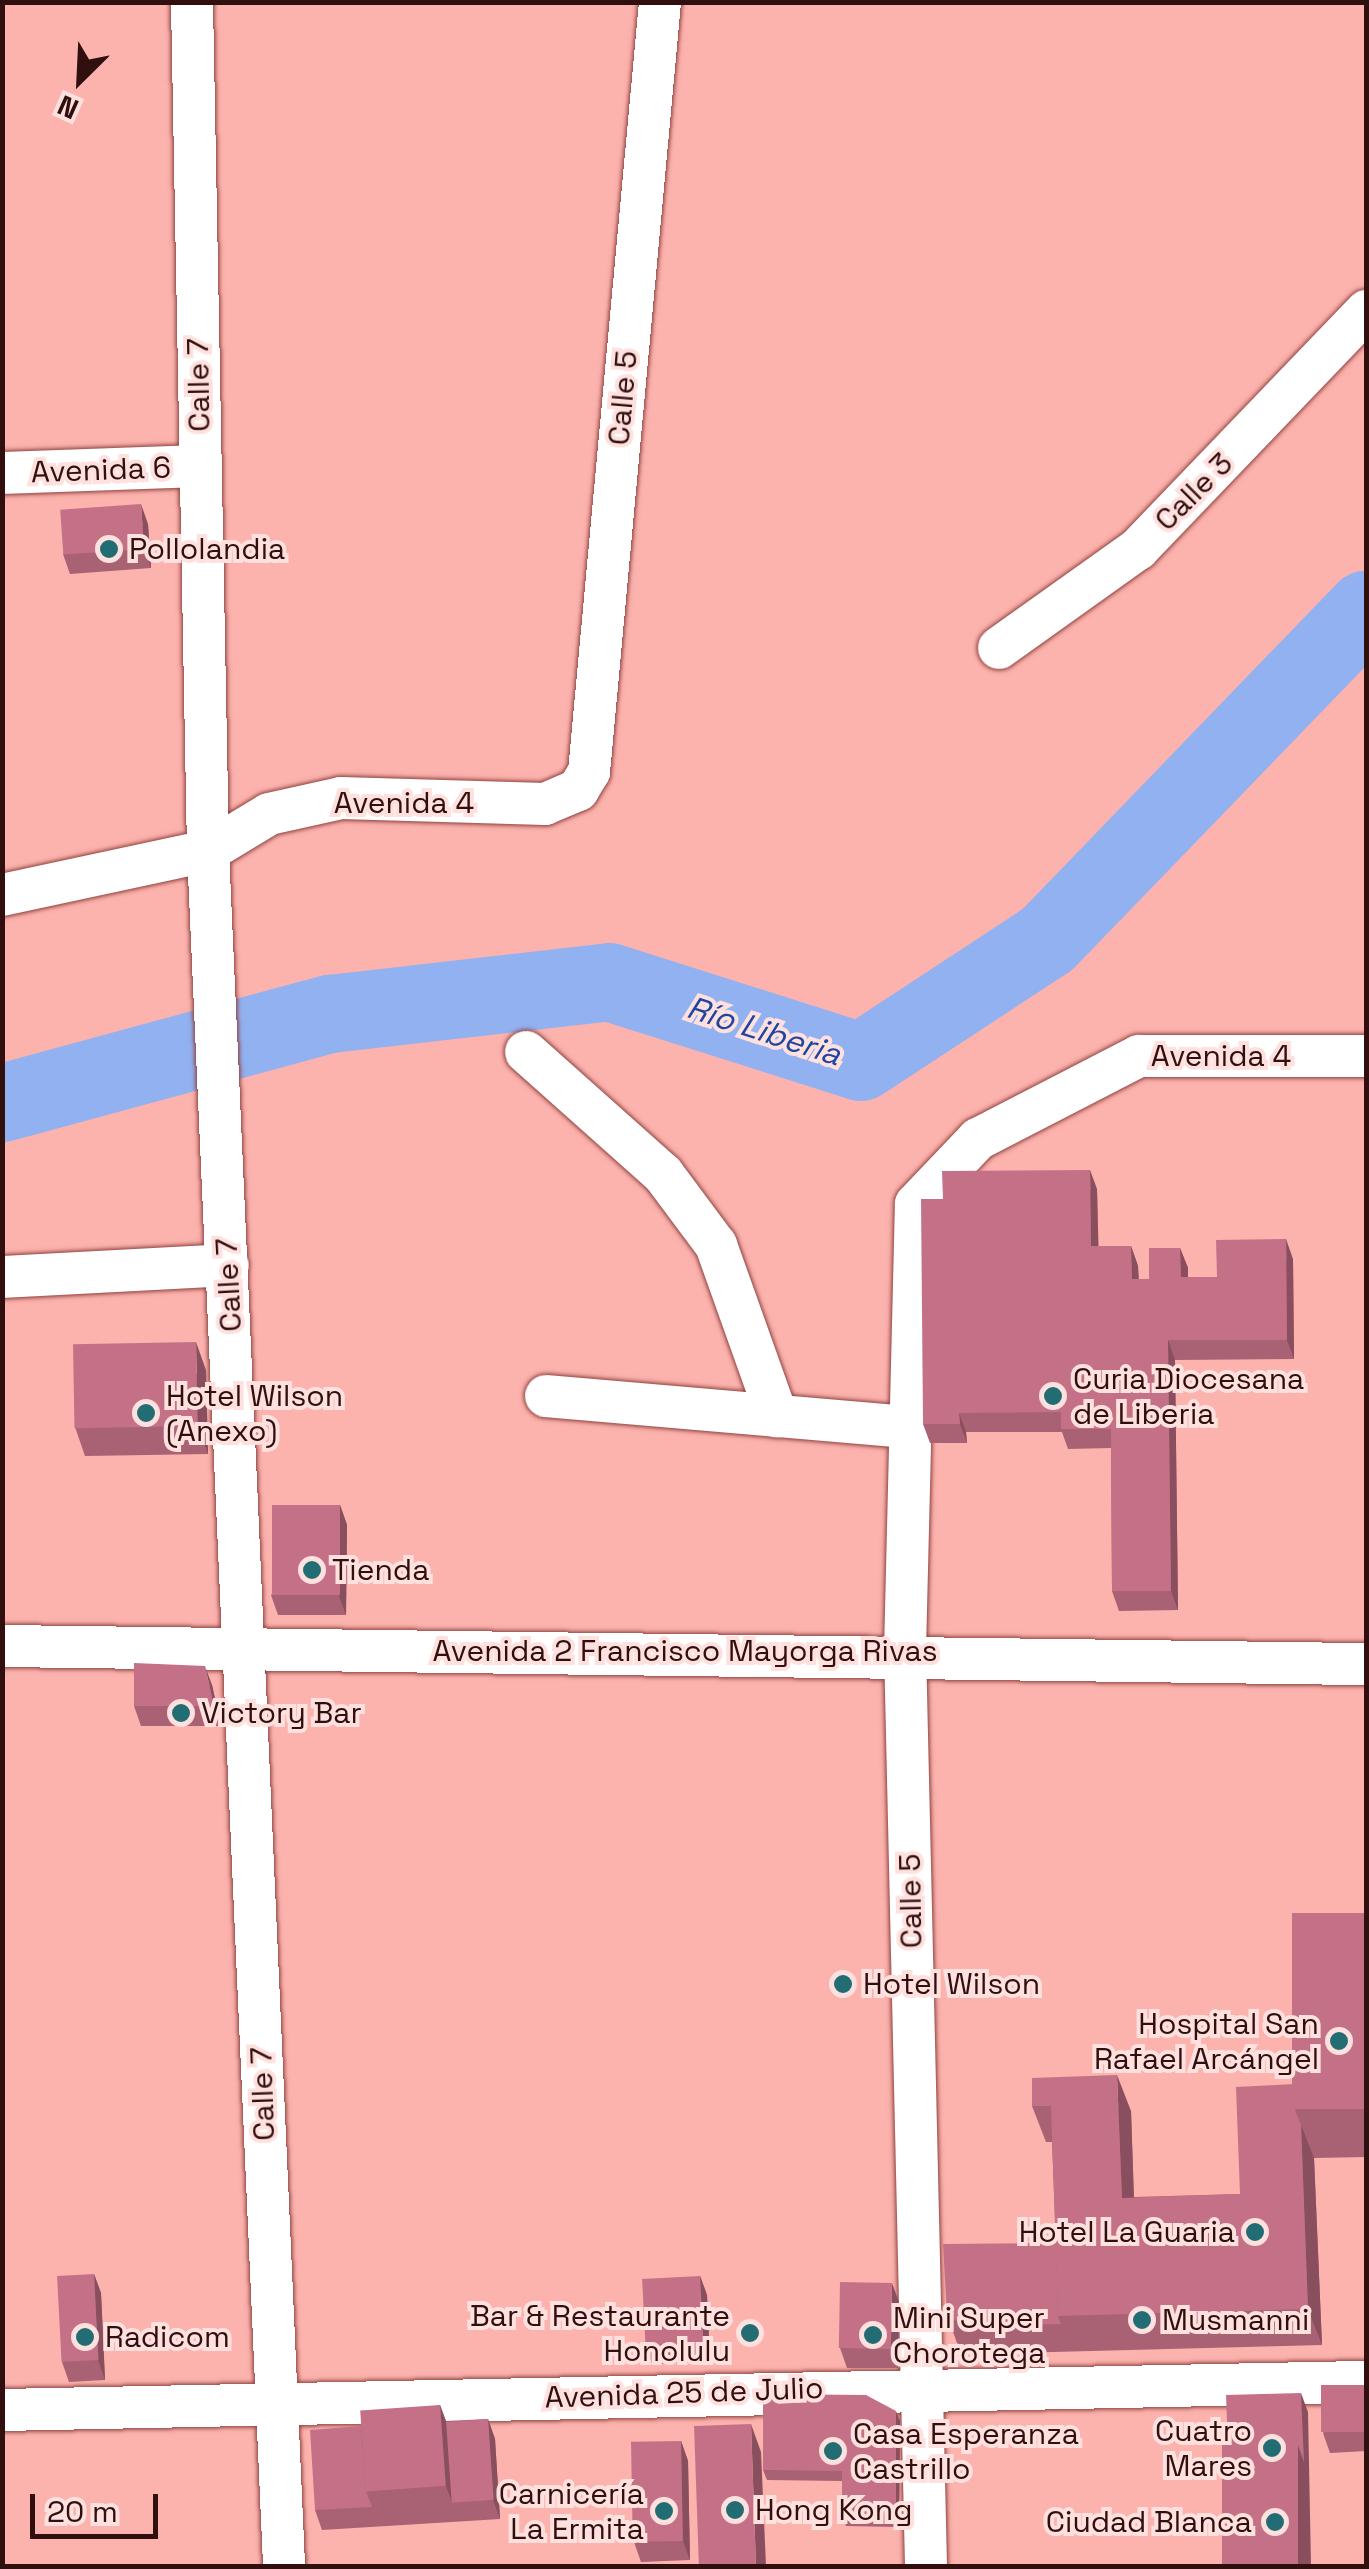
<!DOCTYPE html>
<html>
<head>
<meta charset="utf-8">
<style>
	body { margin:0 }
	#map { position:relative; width:1369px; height:2569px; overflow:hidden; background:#fcb2ad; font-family:"Space Grotesk",sans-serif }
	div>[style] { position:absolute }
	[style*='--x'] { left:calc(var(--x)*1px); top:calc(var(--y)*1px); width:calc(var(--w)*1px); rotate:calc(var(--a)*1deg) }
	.river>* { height:78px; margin:-39px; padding:0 39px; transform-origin:39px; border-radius:39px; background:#91b1f1 }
	.roads { filter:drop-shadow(0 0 2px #91423f) drop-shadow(0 0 2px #91423f) }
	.minor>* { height:42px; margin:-21px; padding:0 21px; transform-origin:21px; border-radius:21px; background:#fff }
	.wall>* { inset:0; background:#a96174 }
	.shaded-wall>* { inset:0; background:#894f5e }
	.building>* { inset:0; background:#c47187; transform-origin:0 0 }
	.dots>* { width:28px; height:28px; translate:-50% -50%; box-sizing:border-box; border:5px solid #fee1de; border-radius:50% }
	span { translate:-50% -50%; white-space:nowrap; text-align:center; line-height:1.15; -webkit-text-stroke:8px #fee1de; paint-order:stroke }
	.street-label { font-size:30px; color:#310f0f }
	.poi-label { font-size:30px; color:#310f0f }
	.left { translate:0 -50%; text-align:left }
	.right { translate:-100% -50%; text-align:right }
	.water-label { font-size:32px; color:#1e459f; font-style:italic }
	.frame { position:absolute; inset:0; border:5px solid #310f0f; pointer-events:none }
	.north { position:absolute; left:30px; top:30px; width:100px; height:100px; -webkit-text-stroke:8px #fee1de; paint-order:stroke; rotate:204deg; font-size:28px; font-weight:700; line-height:40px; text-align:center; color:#310f0f }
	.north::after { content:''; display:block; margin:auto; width:35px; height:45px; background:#310f0f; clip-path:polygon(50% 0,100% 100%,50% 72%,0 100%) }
	.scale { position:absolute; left:30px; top:2494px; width:128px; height:45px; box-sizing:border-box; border:5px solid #310f0f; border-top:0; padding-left:12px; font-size:30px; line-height:35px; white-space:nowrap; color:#310f0f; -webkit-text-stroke:8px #fee1de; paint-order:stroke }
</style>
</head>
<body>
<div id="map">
	<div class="river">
		<i style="--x:2;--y:1103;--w:340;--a:-15.2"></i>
		<i style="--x:330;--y:1014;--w:281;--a:-6.5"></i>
		<i style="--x:609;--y:982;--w:264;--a:17.6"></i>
		<i style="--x:861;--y:1062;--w:222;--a:-33.3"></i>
		<i style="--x:1047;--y:940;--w:459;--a:-46"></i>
	</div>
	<div class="roads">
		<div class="minor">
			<i style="--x:192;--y:2;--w:849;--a:88.92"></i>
			<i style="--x:208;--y:851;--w:1717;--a:87.46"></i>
			<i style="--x:2;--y:473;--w:198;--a:-2"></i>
			<i style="--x:999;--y:648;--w:171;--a:-35.5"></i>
			<i style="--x:1138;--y:549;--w:330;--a:-46.2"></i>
			<i style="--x:2;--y:895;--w:211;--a:-12.1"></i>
			<i style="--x:208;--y:851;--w:71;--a:-31.2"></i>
			<i style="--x:269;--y:814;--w:74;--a:-12.5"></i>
			<i style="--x:341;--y:798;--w:204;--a:1.7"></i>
			<i style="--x:545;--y:804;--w:36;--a:-23"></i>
			<i style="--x:578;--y:790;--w:21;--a:-59"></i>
			<i style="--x:589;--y:772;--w:773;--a:-84.73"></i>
			<i style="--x:526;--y:1052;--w:183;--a:41.7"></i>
			<i style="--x:663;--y:1174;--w:89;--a:53.3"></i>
			<i style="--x:716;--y:1245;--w:182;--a:70.4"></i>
			<i style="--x:2;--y:1277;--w:226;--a:-3"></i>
			<i style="--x:546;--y:1396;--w:362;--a:4.9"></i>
			<i style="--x:2;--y:1646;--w:1364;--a:0.76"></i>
			<i style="--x:2;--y:2410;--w:1364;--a:-1.18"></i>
			<i style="--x:926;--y:2566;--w:915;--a:-91.31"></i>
			<i style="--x:905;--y:1651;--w:447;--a:-88.6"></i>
			<i style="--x:916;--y:1204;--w:90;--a:-46.4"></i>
			<i style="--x:978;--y:1139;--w:181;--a:-27.3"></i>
			<i style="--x:1139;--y:1056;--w:227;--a:0"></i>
		</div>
	</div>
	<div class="wall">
		<i style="clip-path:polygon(148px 524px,151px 568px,70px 574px,63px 554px)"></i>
		<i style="clip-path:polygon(1097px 1189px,1098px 1246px,1131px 1246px,1138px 1266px,1139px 1279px,1149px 1279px,1180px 1248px,1188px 1268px,1188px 1277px,1217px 1277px,1293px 1259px,1294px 1359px,1175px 1360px,1178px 1610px,1119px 1611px,1112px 1591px,1111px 1448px,1068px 1449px,1062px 1432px,966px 1432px,967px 1443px,930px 1443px,923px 1424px,943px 1199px)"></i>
		<i style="clip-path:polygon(206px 1370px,208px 1454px,85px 1456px,75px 1427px)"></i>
		<i style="clip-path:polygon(340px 1505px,347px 1525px,346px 1615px,278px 1615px,271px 1595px)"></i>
		<i style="clip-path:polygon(212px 1685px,221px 1726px,141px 1726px,134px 1706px)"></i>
		<i style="clip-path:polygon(1366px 1913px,1366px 2157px,1314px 2158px,1322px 2345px,976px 2354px,957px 2343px,947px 2315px,1056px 2243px,1052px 2142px,1046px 2142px,1032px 2106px,1032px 2078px,1131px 2111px,1134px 2197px,1240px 2194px,1295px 2084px)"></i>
		<i style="clip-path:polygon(94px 2274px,101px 2293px,105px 2380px,69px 2382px,62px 2362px)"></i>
		<i style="clip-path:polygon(700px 2276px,707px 2295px,710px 2362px,652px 2364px,645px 2344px)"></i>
		<i style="clip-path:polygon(899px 2302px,898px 2368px,847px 2368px,840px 2348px)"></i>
		<i style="clip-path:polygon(1366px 2385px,1366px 2451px,1330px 2453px,1323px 2433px)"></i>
		<i style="clip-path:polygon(440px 2405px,446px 2421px,488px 2419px,495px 2439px,500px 2519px,322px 2530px,315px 2510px,361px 2426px)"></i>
		<i style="clip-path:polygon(900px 2421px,899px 2527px,846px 2526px,842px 2516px,842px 2481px,767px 2480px,763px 2470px)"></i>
		<i style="clip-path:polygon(681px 2441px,688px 2461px,690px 2560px,641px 2562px,634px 2542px)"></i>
	</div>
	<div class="shaded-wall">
		<i style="clip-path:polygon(141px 504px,148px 524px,151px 568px,144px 549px)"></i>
		<i style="clip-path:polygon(1090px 1170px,1097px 1189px,1099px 1266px,1091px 1246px)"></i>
		<i style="clip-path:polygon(1286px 1239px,1293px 1259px,1294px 1359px,1287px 1340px)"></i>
		<i style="clip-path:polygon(1131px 1246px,1138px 1266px,1139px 1299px,1132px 1279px)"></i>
		<i style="clip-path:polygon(1180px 1248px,1188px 1268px,1188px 1296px,1181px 1277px)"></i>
		<i style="clip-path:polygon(1168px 1340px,1175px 1360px,1178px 1610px,1171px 1591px)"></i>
		<i style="clip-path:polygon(196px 1342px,206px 1370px,208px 1454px,198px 1426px)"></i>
		<i style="clip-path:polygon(959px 1413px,966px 1432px,967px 1443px,960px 1424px)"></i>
		<i style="clip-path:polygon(340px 1505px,347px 1525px,346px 1615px,339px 1596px)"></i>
		<i style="clip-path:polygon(205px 1666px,212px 1685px,221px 1726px,214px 1706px)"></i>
		<i style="clip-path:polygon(1117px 2075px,1131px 2111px,1135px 2234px,1122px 2198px)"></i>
		<i style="clip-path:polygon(1301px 2125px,1314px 2158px,1322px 2345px,1308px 2309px)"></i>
		<i style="clip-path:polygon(94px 2274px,101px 2293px,105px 2380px,98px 2360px)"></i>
		<i style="clip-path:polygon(700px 2276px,707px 2295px,710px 2362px,703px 2342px)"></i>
		<i style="clip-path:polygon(892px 2283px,899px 2302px,898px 2368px,891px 2348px)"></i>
		<i style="clip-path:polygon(1301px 2393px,1308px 2412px,1311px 2566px,1298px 2566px,1298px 2445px)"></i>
		<i style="clip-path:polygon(440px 2405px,453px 2441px,452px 2502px,446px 2486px)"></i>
		<i style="clip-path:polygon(896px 2411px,900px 2421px,899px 2527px,896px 2517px)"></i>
		<i style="clip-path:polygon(488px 2419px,495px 2439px,500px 2519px,493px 2500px)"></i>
		<i style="clip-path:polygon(751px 2424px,761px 2452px,766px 2566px,756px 2566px)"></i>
		<i style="clip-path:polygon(681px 2441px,688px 2461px,690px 2560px,683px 2541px)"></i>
	</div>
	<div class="building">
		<i style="left:141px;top:504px;width:45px;height:81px;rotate:86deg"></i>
		<i style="clip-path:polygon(1090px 1170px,1091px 1246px,1131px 1246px,1132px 1279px,1149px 1279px,1149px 1248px,1180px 1248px,1181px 1277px,1217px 1277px,1216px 1240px,1286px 1239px,1287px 1340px,1168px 1340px,1171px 1591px,1112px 1591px,1111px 1429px,1061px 1429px,1061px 1412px,959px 1413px,960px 1424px,923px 1424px,921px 1199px,943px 1199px,942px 1171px)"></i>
		<i style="left:196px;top:1342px;width:84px;height:123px;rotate:89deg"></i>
		<i style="left:272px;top:1505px;width:68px;height:90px"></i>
		<i style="clip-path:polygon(134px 1663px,205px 1666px,214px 1706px,134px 1706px)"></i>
		<i style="left:1366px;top:1913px;width:196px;height:74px;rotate:90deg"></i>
		<i style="clip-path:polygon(1117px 2075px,1122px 2198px,1240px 2194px,1236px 2087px,1295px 2084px,1295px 2110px,1301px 2125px,1308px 2309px,1058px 2316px,1051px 2106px,1032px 2106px,1032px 2078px)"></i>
		<i style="clip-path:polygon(1056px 2243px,1058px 2316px,1061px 2324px,965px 2326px,947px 2315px,943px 2244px)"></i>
		<i style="left:94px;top:2274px;width:86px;height:37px;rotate:87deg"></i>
		<i style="left:700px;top:2276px;width:66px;height:58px;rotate:87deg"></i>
		<i style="left:840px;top:2282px;width:52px;height:66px;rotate:1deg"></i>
		<i style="left:1366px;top:2385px;width:47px;height:45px;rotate:90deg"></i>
		<i style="clip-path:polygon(1301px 2393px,1304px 2462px,1298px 2445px,1228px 2447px,1226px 2395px)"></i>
		<i style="clip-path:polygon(763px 2394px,866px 2395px,896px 2411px,896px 2517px,842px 2516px,842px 2471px,763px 2470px)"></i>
		<i style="left:440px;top:2405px;width:81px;height:80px;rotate:86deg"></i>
		<i style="left:488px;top:2419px;width:81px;height:42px;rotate:86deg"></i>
		<i style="left:751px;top:2424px;width:142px;height:57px;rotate:88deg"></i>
		<i style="clip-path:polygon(361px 2426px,366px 2491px,372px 2507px,315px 2510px,310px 2430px)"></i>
		<i style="left:681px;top:2441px;width:100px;height:50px;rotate:89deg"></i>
		<i style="left:1298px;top:2445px;width:121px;height:76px;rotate:90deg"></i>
	</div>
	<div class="dots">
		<i style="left:109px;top:549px;background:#216d73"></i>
		<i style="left:1053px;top:1396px;background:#216d73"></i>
		<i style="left:146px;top:1413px;background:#216d73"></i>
		<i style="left:312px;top:1570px;background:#216d73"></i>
		<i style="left:181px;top:1713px;background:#216d73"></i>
		<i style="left:843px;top:1984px;background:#216d73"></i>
		<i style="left:1339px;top:2041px;background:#216d73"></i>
		<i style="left:1255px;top:2232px;background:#216d73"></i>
		<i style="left:1142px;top:2320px;background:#216d73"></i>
		<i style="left:750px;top:2333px;background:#216d73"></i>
		<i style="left:873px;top:2335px;background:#216d73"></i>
		<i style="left:85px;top:2337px;background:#216d73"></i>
		<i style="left:1272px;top:2448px;background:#216d73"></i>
		<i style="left:833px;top:2451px;background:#216d73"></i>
		<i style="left:735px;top:2510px;background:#216d73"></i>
		<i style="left:664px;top:2511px;background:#216d73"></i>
		<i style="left:1275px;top:2522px;background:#216d73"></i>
	</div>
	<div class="street-label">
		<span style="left:199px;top:385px;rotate:-91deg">Calle 7</span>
		<span style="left:623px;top:398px;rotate:-85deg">Calle 5</span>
		<span style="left:101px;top:470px;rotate:-2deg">Avenida 6</span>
		<span style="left:1194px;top:492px;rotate:-45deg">Calle 3</span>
		<span style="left:404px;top:803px">Avenida 4</span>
		<span style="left:1221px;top:1056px">Avenida 4</span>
		<span style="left:229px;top:1285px;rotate:-93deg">Calle 7</span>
		<span style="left:685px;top:1651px">Avenida 2 Francisco Mayorga Rivas</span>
		<span style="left:911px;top:1901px;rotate:-91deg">Calle 5</span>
		<span style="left:263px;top:2094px;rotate:-92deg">Calle 7</span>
		<span style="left:684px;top:2393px;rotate:-2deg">Avenida 25 de Julio</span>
	</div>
	<div class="poi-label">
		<span class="left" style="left:129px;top:549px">Pollolandia</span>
		<span class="left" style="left:1073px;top:1396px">Curia Diocesana<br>de Liberia</span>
		<span class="left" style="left:166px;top:1413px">Hotel Wilson<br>(Anexo)</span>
		<span class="left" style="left:332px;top:1570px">Tienda</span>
		<span class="left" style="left:201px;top:1713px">Victory Bar</span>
		<span class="left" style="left:863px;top:1984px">Hotel Wilson</span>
		<span class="right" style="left:1319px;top:2041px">Hospital San<br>Rafael Arcángel</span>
		<span class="right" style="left:1235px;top:2232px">Hotel La Guaria</span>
		<span class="right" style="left:730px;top:2333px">Bar &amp; Restaurante<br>Honolulu</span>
		<span class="left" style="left:893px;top:2335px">Mini Super<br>Chorotega</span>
		<span class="left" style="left:1162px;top:2320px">Musmanni</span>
		<span class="left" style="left:105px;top:2337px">Radicom</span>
		<span class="right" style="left:1252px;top:2448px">Cuatro<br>Mares</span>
		<span class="left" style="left:853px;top:2451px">Casa Esperanza<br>Castrillo</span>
		<span class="right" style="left:644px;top:2511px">Carnicería<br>La Ermita</span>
		<span class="left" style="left:755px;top:2510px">Hong Kong</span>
		<span class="right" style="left:1252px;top:2522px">Ciudad Blanca</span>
	</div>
	<div class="water-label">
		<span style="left:764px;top:1031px;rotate:18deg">Río Liberia</span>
	</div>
	<div class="frame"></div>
	<div class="north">N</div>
	<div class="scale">20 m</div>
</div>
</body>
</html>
